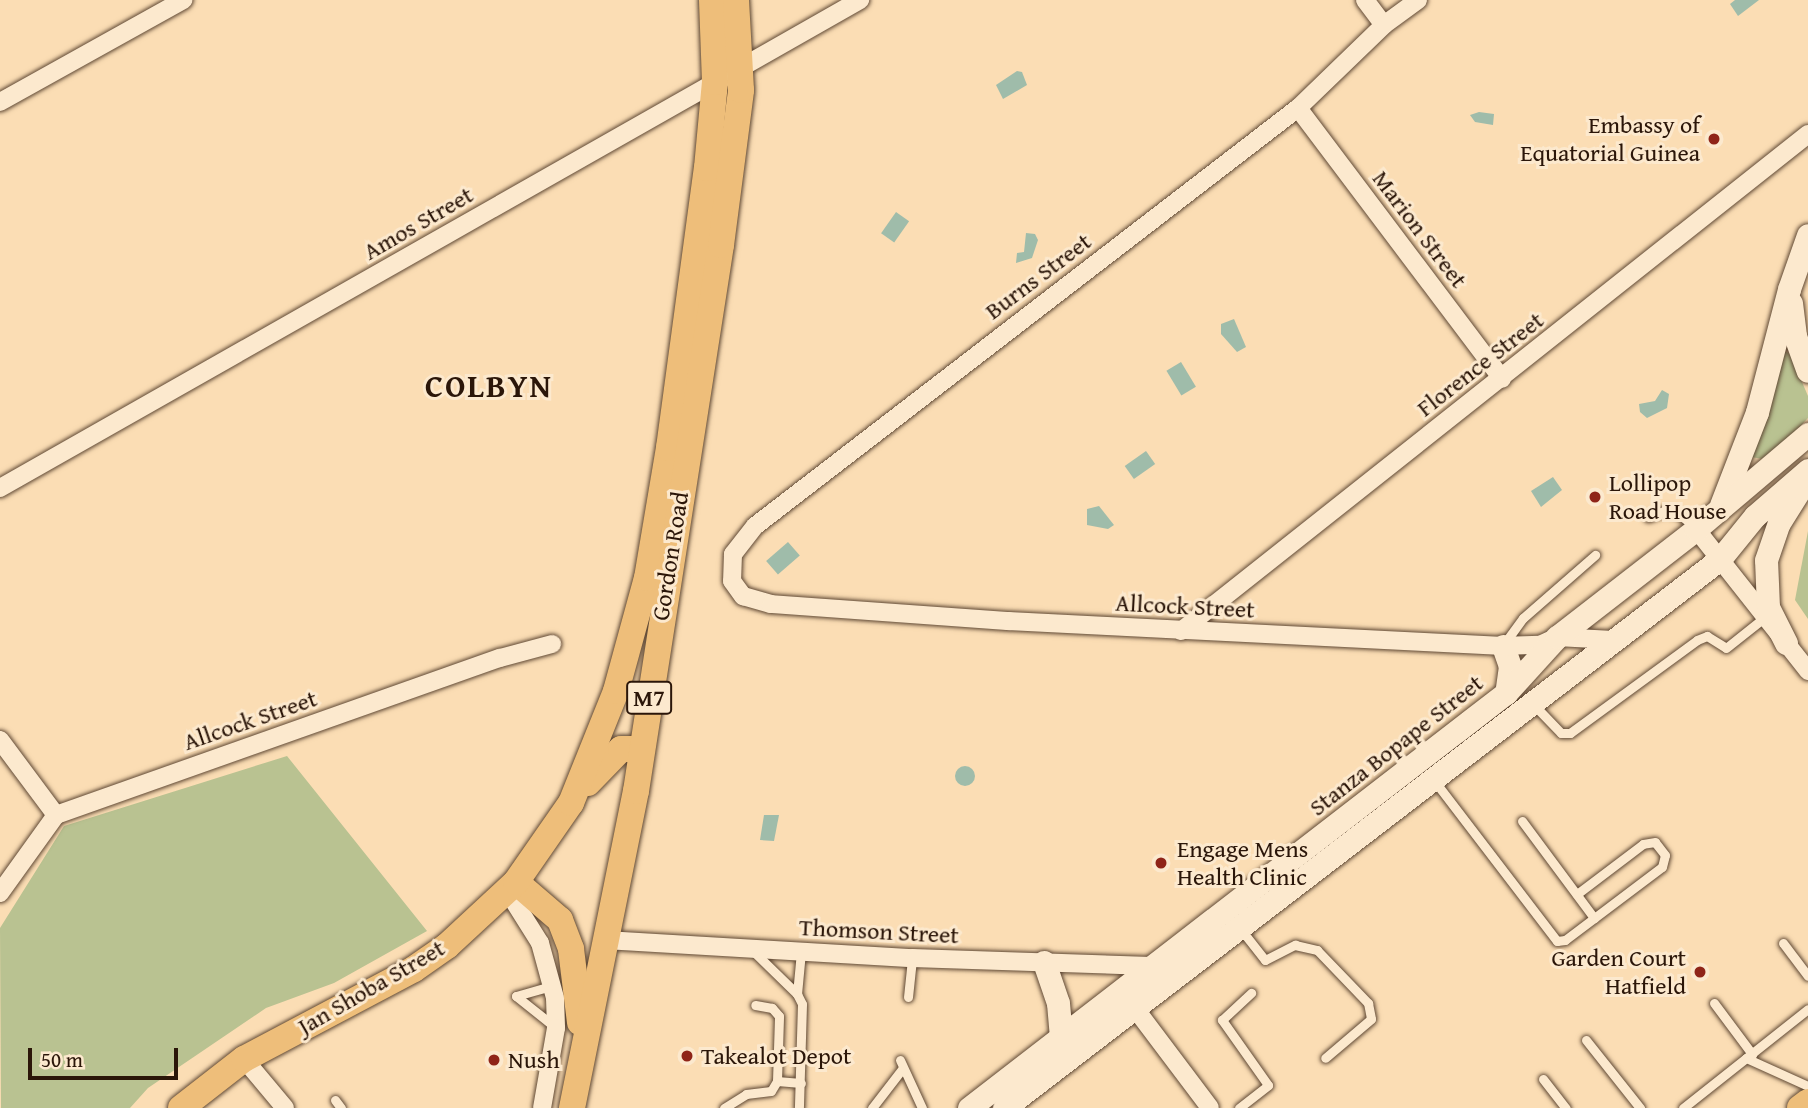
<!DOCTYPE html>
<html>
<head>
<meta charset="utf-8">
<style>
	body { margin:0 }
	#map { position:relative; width:1808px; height:1108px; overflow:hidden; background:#fbddb4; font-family:"Gentium Book Plus",serif }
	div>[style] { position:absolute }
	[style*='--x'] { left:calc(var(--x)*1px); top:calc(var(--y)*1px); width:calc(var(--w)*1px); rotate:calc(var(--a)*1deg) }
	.green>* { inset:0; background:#b9c291 }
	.water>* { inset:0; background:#9fbcaa; transform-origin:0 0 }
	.round { border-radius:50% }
	.roads { filter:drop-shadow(0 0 2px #5f4834) drop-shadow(0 0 2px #5f4834) }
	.lane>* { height:9px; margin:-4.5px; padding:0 4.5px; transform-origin:4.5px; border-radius:4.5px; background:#fce9ce }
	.street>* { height:18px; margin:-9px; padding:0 9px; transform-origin:9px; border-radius:9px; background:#fce9ce }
	.secondary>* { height:23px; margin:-11.5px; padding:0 11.5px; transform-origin:11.5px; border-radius:11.5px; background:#fce9ce }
	.primary>* { height:26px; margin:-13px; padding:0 13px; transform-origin:13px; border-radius:13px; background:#eebe7a }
	.dots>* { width:19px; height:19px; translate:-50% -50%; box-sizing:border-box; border:4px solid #fce9ce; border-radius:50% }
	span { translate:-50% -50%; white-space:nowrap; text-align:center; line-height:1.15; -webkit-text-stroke:6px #fce9ce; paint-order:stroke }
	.shield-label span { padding:2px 5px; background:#fce9ce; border:2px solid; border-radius:5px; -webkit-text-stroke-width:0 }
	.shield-label { font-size:23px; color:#2b1609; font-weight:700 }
	.poi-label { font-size:24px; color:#2b1609 }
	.right { translate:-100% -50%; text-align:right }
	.left { translate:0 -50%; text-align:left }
	.street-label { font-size:24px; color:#2b1609 }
	.district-label { font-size:32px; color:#2b1609; font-weight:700; letter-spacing:2px }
	.scale { position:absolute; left:28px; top:1048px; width:150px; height:32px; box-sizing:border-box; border:4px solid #2b1609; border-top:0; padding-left:9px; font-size:21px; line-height:24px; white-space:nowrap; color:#2b1609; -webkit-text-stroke:5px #fce9ce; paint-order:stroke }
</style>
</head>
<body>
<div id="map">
	<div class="green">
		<i style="clip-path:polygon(1784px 351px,1790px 354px,1808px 396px,1808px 418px,1769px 460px,1751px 457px)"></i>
		<i style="clip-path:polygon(1808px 531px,1808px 619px,1795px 600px)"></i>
		<i style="clip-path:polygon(287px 756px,427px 931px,334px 983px,266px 1008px,148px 1088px,130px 1108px,1px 1108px,0 928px,64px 826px)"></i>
	</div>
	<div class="water">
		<i style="clip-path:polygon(1735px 0,1759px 0,1738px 16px,1730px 4px)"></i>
		<i style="clip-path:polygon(1017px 71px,1022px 72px,1027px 85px,1003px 99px,996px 85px)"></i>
		<i style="clip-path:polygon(1479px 112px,1494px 114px,1493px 125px,1475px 122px,1470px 115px)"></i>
		<i style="left:896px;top:212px;width:16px;height:26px;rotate:35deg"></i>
		<i style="clip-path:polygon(1026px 233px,1035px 234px,1038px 240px,1032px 258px,1016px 263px,1017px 253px,1024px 252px)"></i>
		<i style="clip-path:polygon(1234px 319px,1246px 347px,1237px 352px,1221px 334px,1221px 324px)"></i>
		<i style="left:1181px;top:362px;width:29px;height:17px;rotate:59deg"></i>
		<i style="clip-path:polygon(1662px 390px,1669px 394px,1667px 408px,1647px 418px,1640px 412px,1639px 404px,1655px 401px)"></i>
		<i style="left:1146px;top:451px;width:16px;height:26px;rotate:55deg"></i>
		<i style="clip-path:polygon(1553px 477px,1562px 490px,1541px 507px,1531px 491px)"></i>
		<i style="clip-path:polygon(1099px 506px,1114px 525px,1108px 529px,1087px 525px,1087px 509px)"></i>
		<i style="left:788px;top:542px;width:18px;height:29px;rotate:49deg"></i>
		<i class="round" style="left:955px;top:766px;width:20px;height:20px"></i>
		<i style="clip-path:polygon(764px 815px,779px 815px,774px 841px,760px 840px)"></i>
	</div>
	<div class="roads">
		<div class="lane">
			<i style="--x:1648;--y:517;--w:17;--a:-21"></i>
			<i style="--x:1664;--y:511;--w:15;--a:11"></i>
			<i style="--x:1679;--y:514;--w:22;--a:39"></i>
			<i style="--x:1504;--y:644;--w:32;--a:-54"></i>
			<i style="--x:1523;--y:618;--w:96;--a:-41.2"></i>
			<i style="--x:1534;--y:705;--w:39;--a:46"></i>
			<i style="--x:1561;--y:733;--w:9;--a:0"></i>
			<i style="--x:1570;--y:733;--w:157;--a:-36.2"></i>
			<i style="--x:1697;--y:640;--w:11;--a:-22"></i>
			<i style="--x:1707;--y:636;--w:22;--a:32"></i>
			<i style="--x:1726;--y:648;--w:50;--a:-38.5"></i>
			<i style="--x:1433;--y:779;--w:204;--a:52.6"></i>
			<i style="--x:1557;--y:941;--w:8;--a:-7"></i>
			<i style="--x:1565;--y:940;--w:121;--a:-37"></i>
			<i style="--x:1662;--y:867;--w:12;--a:-76"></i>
			<i style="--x:1665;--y:855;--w:16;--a:-128"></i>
			<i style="--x:1655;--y:842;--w:12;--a:171"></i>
			<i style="--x:1643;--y:844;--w:83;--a:142.9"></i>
			<i style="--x:1522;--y:821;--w:121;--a:53.4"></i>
			<i style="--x:1239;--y:927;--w:42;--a:51.8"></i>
			<i style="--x:1265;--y:960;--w:34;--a:-27"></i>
			<i style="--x:1295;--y:945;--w:23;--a:13"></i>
			<i style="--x:1317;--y:950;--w:74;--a:46.1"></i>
			<i style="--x:1368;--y:1003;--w:16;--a:79"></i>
			<i style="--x:1371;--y:1019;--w:60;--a:139.7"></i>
			<i style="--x:1783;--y:943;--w:41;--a:52.9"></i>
			<i style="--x:753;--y:951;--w:62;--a:44.3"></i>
			<i style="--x:797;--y:994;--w:11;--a:63"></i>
			<i style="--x:802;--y:1004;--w:104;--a:91.7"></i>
			<i style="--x:797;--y:994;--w:42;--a:-84.6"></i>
			<i style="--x:516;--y:996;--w:50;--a:38.5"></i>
			<i style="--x:516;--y:996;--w:37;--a:-16"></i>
			<i style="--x:908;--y:997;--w:39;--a:-84"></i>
			<i style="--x:1714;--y:1003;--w:64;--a:53.3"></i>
			<i style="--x:1586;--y:1040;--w:87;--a:51.5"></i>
			<i style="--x:1746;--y:1058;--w:68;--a:24.3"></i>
			<i style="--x:900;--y:1060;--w:53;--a:65.4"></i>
			<i style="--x:1543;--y:1079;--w:37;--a:52"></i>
			<i style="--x:777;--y:1081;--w:24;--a:5"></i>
			<i style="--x:335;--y:1100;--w:10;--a:53"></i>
			<i style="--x:724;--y:1108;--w:26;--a:-32"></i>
			<i style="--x:746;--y:1094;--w:25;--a:-7"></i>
			<i style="--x:771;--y:1091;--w:12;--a:-59"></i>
			<i style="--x:777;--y:1081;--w:65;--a:-88.2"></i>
			<i style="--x:779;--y:1016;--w:11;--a:-131"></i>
			<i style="--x:772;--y:1008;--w:17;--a:-170"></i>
			<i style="--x:872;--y:1108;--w:49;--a:-52.4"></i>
			<i style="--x:1239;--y:1108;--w:37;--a:-38"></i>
			<i style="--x:1268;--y:1085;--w:80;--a:-125.3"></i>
			<i style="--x:1222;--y:1020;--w:40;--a:-43"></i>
			<i style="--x:1683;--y:1108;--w:159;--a:-38.4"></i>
		</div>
		<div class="street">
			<i style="--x:1365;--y:0;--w:31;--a:53"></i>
			<i style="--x:1418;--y:0;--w:42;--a:143.7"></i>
			<i style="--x:1384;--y:25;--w:120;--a:136"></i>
			<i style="--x:1298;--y:108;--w:685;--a:142.41"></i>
			<i style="--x:755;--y:526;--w:36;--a:128"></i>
			<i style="--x:733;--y:554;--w:27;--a:92"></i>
			<i style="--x:732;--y:581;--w:19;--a:54"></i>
			<i style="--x:743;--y:596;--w:29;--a:16"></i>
			<i style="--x:771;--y:604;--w:238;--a:4.1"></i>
			<i style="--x:1008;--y:621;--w:496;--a:2.9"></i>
			<i style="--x:1503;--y:646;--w:37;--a:-2"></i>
			<i style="--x:1540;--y:645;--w:19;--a:-25"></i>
			<i style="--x:1557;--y:637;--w:56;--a:3.1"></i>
			<i style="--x:0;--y:102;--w:210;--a:-29.1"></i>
			<i style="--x:1298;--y:108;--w:339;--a:53"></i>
			<i style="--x:0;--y:488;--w:989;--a:-29.57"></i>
			<i style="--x:1696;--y:529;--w:181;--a:51.7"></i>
			<i style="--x:1181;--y:631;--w:800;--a:-38.4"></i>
			<i style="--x:0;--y:740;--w:94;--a:53.3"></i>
			<i style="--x:508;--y:892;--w:60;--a:57.9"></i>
			<i style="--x:540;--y:943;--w:57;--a:74.7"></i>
			<i style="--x:555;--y:998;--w:30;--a:88"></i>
			<i style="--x:556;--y:1028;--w:81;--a:99.9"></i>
			<i style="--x:0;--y:893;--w:96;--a:-54.3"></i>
			<i style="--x:56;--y:815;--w:471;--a:-19.5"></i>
			<i style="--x:500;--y:658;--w:54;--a:-15.1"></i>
			<i style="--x:605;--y:940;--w:308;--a:3.4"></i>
			<i style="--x:912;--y:958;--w:239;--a:1.9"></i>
			<i style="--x:1128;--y:999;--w:136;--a:53"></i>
			<i style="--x:244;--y:1059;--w:64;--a:50.1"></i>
		</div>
		<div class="secondary">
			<i style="--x:1791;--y:303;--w:33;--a:83"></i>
			<i style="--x:1795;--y:336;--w:37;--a:70"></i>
			<i style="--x:1721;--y:505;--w:100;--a:-68.8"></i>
			<i style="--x:1757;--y:412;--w:127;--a:-75.4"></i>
			<i style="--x:1789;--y:289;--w:57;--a:-70.6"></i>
			<i style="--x:1786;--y:643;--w:40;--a:-116.6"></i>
			<i style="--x:1768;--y:607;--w:47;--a:-92.4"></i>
			<i style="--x:1766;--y:560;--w:39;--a:-71"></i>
			<i style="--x:1779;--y:523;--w:47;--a:-58"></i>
			<i style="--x:1503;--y:646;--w:21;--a:71"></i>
			<i style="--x:1510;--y:666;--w:27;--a:98"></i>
			<i style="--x:1044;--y:962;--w:43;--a:71.1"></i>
			<i style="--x:1058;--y:1003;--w:36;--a:85"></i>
			<i style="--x:969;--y:1108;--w:679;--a:-37.7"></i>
			<i style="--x:1506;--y:693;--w:76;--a:-47.7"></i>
			<i style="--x:1557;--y:637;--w:176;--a:-37.8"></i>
			<i style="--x:1696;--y:529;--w:147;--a:-40.3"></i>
			<i style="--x:1004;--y:1108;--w:902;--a:-37.48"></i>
			<i style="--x:1720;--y:559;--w:55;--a:-50.9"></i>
			<i style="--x:1755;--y:516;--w:70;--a:-41"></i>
		</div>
		<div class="primary">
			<i style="--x:588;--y:783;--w:47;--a:-45.9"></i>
			<i style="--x:621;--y:749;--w:21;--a:0"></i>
			<i style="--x:516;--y:882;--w:58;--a:40.8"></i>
			<i style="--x:560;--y:920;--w:31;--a:69"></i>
			<i style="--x:571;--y:949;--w:74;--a:83"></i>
			<i style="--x:181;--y:1108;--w:80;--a:-37.9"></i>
			<i style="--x:244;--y:1059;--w:192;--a:-27.9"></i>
			<i style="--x:414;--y:969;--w:40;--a:-34.9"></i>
			<i style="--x:447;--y:946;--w:94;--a:-42.8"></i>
			<i style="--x:516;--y:882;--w:96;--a:-55.2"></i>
			<i style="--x:571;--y:803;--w:121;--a:-68.1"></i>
			<i style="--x:616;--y:691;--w:117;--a:-74.7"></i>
			<i style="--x:647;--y:578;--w:132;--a:-80.4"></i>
			<i style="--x:669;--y:448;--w:283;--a:-82.3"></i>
			<i style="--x:707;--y:168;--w:86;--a:-84.7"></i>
			<i style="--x:715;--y:82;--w:82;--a:-92.1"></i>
			<i style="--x:572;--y:1108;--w:323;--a:-78.6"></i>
			<i style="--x:636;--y:791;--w:553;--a:-81.15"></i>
			<i style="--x:721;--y:245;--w:156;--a:-82.6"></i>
			<i style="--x:741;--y:90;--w:90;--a:-93.2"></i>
			<i style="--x:1800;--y:1108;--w:10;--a:-37"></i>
		</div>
	</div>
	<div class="dots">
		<i style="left:1714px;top:139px;background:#8f2418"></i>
		<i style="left:1595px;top:497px;background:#8f2418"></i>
		<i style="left:1161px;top:863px;background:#8f2418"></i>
		<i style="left:1700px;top:972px;background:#8f2418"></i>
		<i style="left:687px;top:1056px;background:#8f2418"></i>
		<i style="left:494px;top:1060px;background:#8f2418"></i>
	</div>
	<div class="shield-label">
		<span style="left:649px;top:698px">M7</span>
	</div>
	<div class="poi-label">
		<span class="right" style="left:1700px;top:139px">Embassy of<br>Equatorial Guinea</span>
		<span class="left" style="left:1609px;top:497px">Lollipop<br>Road House</span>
		<span class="left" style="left:1177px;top:863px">Engage Mens<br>Health Clinic</span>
		<span class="right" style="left:1686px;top:972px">Garden Court<br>Hatfield</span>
		<span class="left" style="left:701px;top:1056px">Takealot Depot</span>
		<span class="left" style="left:508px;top:1060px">Nush</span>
	</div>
	<div class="street-label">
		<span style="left:418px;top:223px;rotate:-30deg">Amos Street</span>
		<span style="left:1420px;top:229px;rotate:53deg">Marion Street</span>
		<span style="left:1038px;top:276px;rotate:-37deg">Burns Street</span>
		<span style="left:1480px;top:364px;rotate:-38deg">Florence Street</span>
		<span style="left:670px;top:556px;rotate:-81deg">Gordon Road</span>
		<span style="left:1185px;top:606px;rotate:3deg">Allcock Street</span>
		<span style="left:250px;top:720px;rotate:-19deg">Allcock Street</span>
		<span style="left:1396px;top:745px;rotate:-38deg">Stanza Bopape Street</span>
		<span style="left:879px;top:931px;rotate:3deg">Thomson Street</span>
		<span style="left:371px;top:987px;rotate:-30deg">Jan Shoba Street</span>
	</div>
	<div class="district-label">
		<span style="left:489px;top:386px">COLBYN</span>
	</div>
	<div class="scale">50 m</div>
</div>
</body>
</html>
